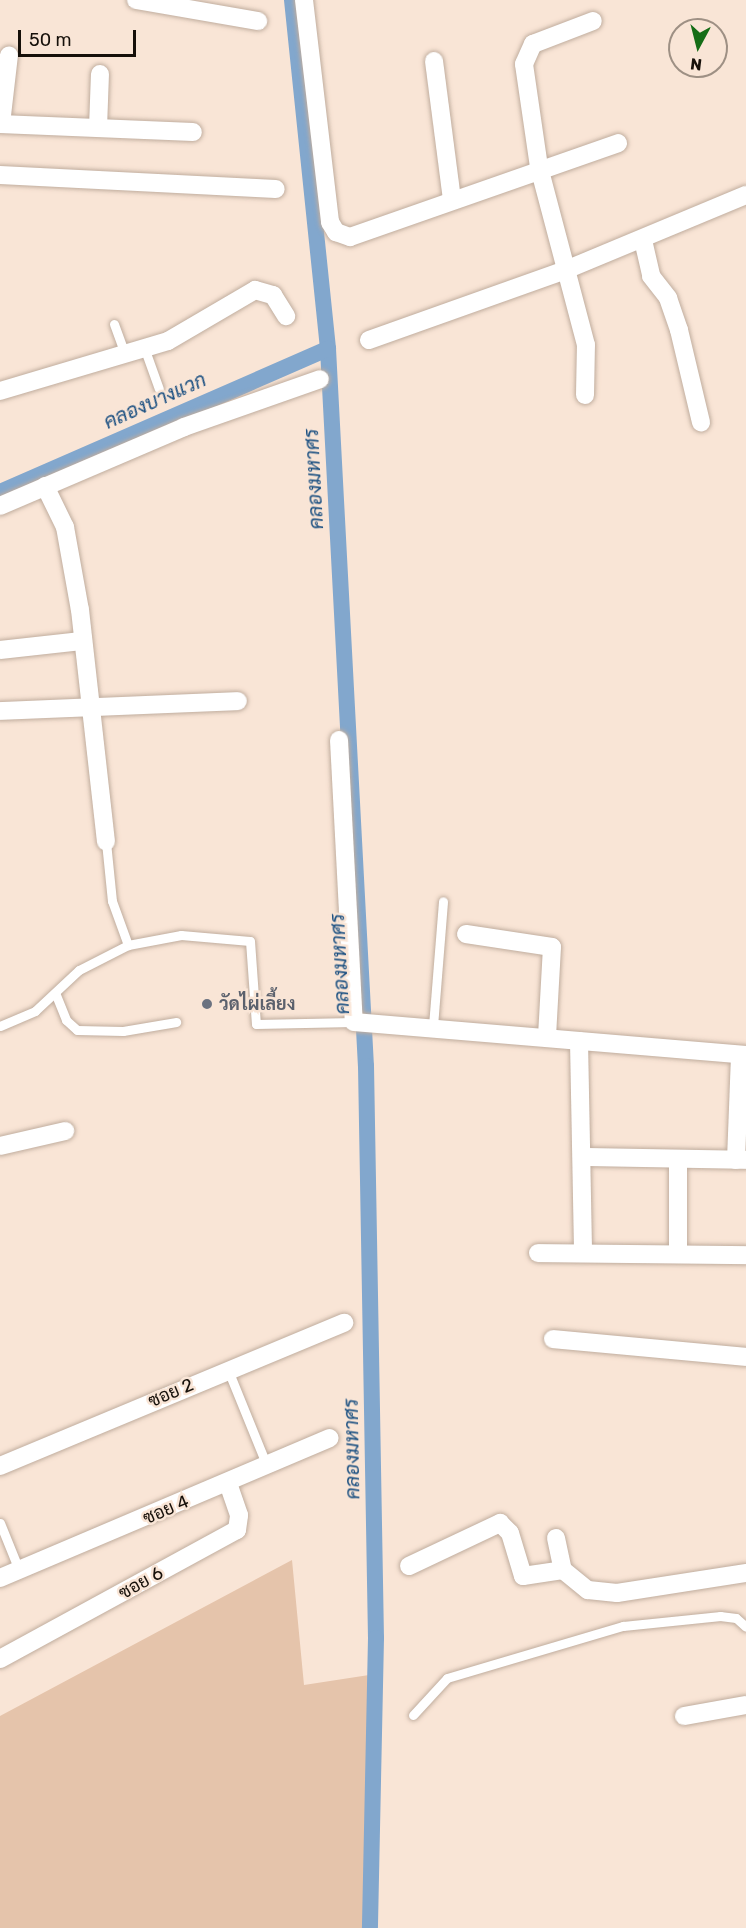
<!DOCTYPE html>
<html>
<head>
<meta charset="utf-8">
<style>
	body { margin:0 }
	#map { position:relative; width:746px; height:1928px; overflow:hidden; background:#f9e5d6; font-family:Rubik,Sarabun,sans-serif }
	div>[style] { position:absolute }
	[style*='--x'] { left:calc(var(--x)*1px); top:calc(var(--y)*1px); width:calc(var(--w)*1px); rotate:calc(var(--a)*1deg) }
	.green>* { inset:0; background:#e5c4ab }
	.canal>* { height:16px; margin:-8px; padding:0 8px; transform-origin:8px; border-radius:8px; background:#82a7cd }
	.roads { filter:drop-shadow(0 0 2px #c0ad9e) drop-shadow(0 0 2px #c0ad9e) }
	.service>* { height:9px; margin:-4.5px; padding:0 4.5px; transform-origin:4.5px; border-radius:4.5px; background:#fff }
	.minor>* { height:18px; margin:-9px; padding:0 9px; transform-origin:9px; border-radius:9px; background:#fff }
	.dots>* { width:16px; height:16px; translate:-50% -50%; box-sizing:border-box; border:3px solid #f9e5d6; border-radius:50% }
	span { translate:-50% -50%; white-space:nowrap; text-align:center; line-height:1.15; -webkit-text-stroke:5px #f9e5d6; paint-order:stroke }
	.worship-label { font-size:18px; color:#5b616d; font-weight:700 }
	.left { translate:0 -50%; text-align:left }
	.street-label { font-size:18px; color:#16100a }
	.water-label { font-size:20px; color:#1a4f81; font-style:italic }
	.north { position:absolute; left:668px; top:18px; width:60px; height:60px; box-sizing:border-box; background:#f9e5d6; border:2px solid #9e9084; border-radius:50%; rotate:187deg; font-size:16px; font-weight:700; line-height:24px; text-align:center; color:#16100a }
	.north::after { content:''; display:block; margin:auto; width:21px; height:27px; background:#156d16; clip-path:polygon(50% 0,100% 100%,50% 72%,0 100%) }
	.scale { position:absolute; left:18px; top:30px; width:118px; height:27px; box-sizing:border-box; border:3px solid #16100a; border-top:0; padding-left:8px; font-size:18px; line-height:21px; white-space:nowrap; color:#16100a; -webkit-text-stroke:4px #f9e5d6; paint-order:stroke }
</style>
</head>
<body>
<div id="map">
	<div class="green">
		<i style="clip-path:polygon(292px 1560px,304px 1685px,369px 1675px,365px 1928px,0 1928px,0 1716px)"></i>
	</div>
	<div class="canal">
		<i style="--x:292;--y:0;--w:351;--a:84.1"></i>
		<i style="--x:328;--y:349;--w:718;--a:86.97"></i>
		<i style="--x:366;--y:1066;--w:572;--a:89"></i>
		<i style="--x:376;--y:1638;--w:290;--a:91.2"></i>
		<i style="--x:0;--y:492;--w:358;--a:-23.6"></i>
	</div>
	<div class="roads">
		<div class="service">
			<i style="--x:114;--y:324;--w:32;--a:70"></i>
			<i style="--x:145;--y:350;--w:41;--a:70.3"></i>
			<i style="--x:106;--y:842;--w:59;--a:84.2"></i>
			<i style="--x:112;--y:901;--w:47;--a:70"></i>
			<i style="--x:56;--y:995;--w:27;--a:68"></i>
			<i style="--x:66;--y:1020;--w:15;--a:42"></i>
			<i style="--x:77;--y:1030;--w:46;--a:1.2"></i>
			<i style="--x:123;--y:1031;--w:54;--a:-9.6"></i>
			<i style="--x:0;--y:1026;--w:38;--a:-23"></i>
			<i style="--x:35;--y:1011;--w:60;--a:-43"></i>
			<i style="--x:79;--y:970;--w:55;--a:-27"></i>
			<i style="--x:128;--y:945;--w:54;--a:-10.7"></i>
			<i style="--x:181;--y:935;--w:69;--a:5"></i>
			<i style="--x:250;--y:941;--w:83;--a:85.9"></i>
			<i style="--x:256;--y:1024;--w:98;--a:-1.2"></i>
			<i style="--x:433;--y:1026;--w:125;--a:-85.4"></i>
			<i style="--x:228;--y:1370;--w:104;--a:67.9"></i>
			<i style="--x:0;--y:1523;--w:51;--a:68"></i>
			<i style="--x:413;--y:1715;--w:50;--a:-47.4"></i>
			<i style="--x:447;--y:1678;--w:184;--a:-16.5"></i>
			<i style="--x:623;--y:1626;--w:98;--a:-5.9"></i>
			<i style="--x:720;--y:1616;--w:16;--a:7"></i>
			<i style="--x:736;--y:1618;--w:13;--a:42"></i>
		</div>
		<div class="minor">
			<i style="--x:136;--y:0;--w:124;--a:9.8"></i>
			<i style="--x:304;--y:0;--w:224;--a:83.3"></i>
			<i style="--x:330;--y:222;--w:12;--a:59"></i>
			<i style="--x:336;--y:232;--w:15;--a:20"></i>
			<i style="--x:350;--y:237;--w:284;--a:-19.3"></i>
			<i style="--x:434;--y:61;--w:139;--a:82.6"></i>
			<i style="--x:0;--y:124;--w:193;--a:2.4"></i>
			<i style="--x:1;--y:124;--w:69;--a:-83.4"></i>
			<i style="--x:98;--y:128;--w:54;--a:-87.9"></i>
			<i style="--x:0;--y:175;--w:276;--a:2.9"></i>
			<i style="--x:643;--y:240;--w:37;--a:77"></i>
			<i style="--x:651;--y:276;--w:28;--a:52"></i>
			<i style="--x:668;--y:298;--w:34;--a:71"></i>
			<i style="--x:679;--y:330;--w:95;--a:76.6"></i>
			<i style="--x:369;--y:340;--w:211;--a:-19.6"></i>
			<i style="--x:568;--y:269;--w:193;--a:-22.6"></i>
			<i style="--x:0;--y:391;--w:175;--a:-16.6"></i>
			<i style="--x:168;--y:341;--w:101;--a:-30.4"></i>
			<i style="--x:255;--y:290;--w:19;--a:16"></i>
			<i style="--x:273;--y:295;--w:25;--a:58"></i>
			<i style="--x:585;--y:395;--w:50;--a:-88.9"></i>
			<i style="--x:586;--y:345;--w:184;--a:-104.8"></i>
			<i style="--x:539;--y:167;--w:104;--a:-98.3"></i>
			<i style="--x:524;--y:64;--w:22;--a:-66"></i>
			<i style="--x:533;--y:44;--w:64;--a:-21"></i>
			<i style="--x:45;--y:486;--w:46;--a:64"></i>
			<i style="--x:65;--y:527;--w:84;--a:79.8"></i>
			<i style="--x:80;--y:610;--w:233;--a:83.6"></i>
			<i style="--x:0;--y:506;--w:200;--a:-23.2"></i>
			<i style="--x:184;--y:427;--w:144;--a:-19.4"></i>
			<i style="--x:0;--y:650;--w:82;--a:-6.3"></i>
			<i style="--x:0;--y:711;--w:238;--a:-2.4"></i>
			<i style="--x:339;--y:740;--w:282;--a:87"></i>
			<i style="--x:354;--y:1022;--w:393;--a:4.8"></i>
			<i style="--x:466;--y:934;--w:87;--a:8.6"></i>
			<i style="--x:552;--y:947;--w:90;--a:93.2"></i>
			<i style="--x:579;--y:1041;--w:212;--a:88.9"></i>
			<i style="--x:0;--y:1146;--w:67;--a:-13"></i>
			<i style="--x:582;--y:1157;--w:164;--a:1"></i>
			<i style="--x:678;--y:1159;--w:95;--a:90"></i>
			<i style="--x:736;--y:1160;--w:105;--a:-87.8"></i>
			<i style="--x:538;--y:1253;--w:208;--a:0.6"></i>
			<i style="--x:553;--y:1339;--w:194;--a:5.3"></i>
			<i style="--x:0;--y:1466;--w:373;--a:-22.6"></i>
			<i style="--x:556;--y:1538;--w:33;--a:78"></i>
			<i style="--x:563;--y:1570;--w:32;--a:39"></i>
			<i style="--x:588;--y:1590;--w:29;--a:6"></i>
			<i style="--x:617;--y:1593;--w:131;--a:-8.8"></i>
			<i style="--x:409;--y:1566;--w:101;--a:-25.3"></i>
			<i style="--x:500;--y:1523;--w:14;--a:45"></i>
			<i style="--x:510;--y:1533;--w:45;--a:73.2"></i>
			<i style="--x:523;--y:1576;--w:40;--a:-8.5"></i>
			<i style="--x:0;--y:1578;--w:358;--a:-23"></i>
			<i style="--x:0;--y:1659;--w:270;--a:-28.6"></i>
			<i style="--x:237;--y:1530;--w:15;--a:-82"></i>
			<i style="--x:239;--y:1515;--w:34;--a:-109"></i>
			<i style="--x:684;--y:1716;--w:63;--a:-10.1"></i>
		</div>
	</div>
	<div class="dots">
		<i style="left:207px;top:1004px;background:#6b7280"></i>
	</div>
	<div class="worship-label">
		<span class="left" style="left:219px;top:1004px">วัดไผ่เลี้ยง</span>
	</div>
	<div class="street-label">
		<span style="left:171px;top:1393px;rotate:-23deg">ซอย 2</span>
		<span style="left:166px;top:1510px;rotate:-23deg">ซอย 4</span>
		<span style="left:141px;top:1583px;rotate:-29deg">ซอย 6</span>
	</div>
	<div class="water-label">
		<span style="left:155px;top:401px;rotate:-24deg">คลองบางแวก</span>
		<span style="left:314px;top:479px;rotate:-93deg">คลองมหาศร</span>
		<span style="left:340px;top:964px;rotate:-93deg">คลองมหาศร</span>
		<span style="left:352px;top:1449px;rotate:-91deg">คลองมหาศร</span>
	</div>
	<div class="north">N</div>
	<div class="scale">50 m</div>
</div>
</body>
</html>
